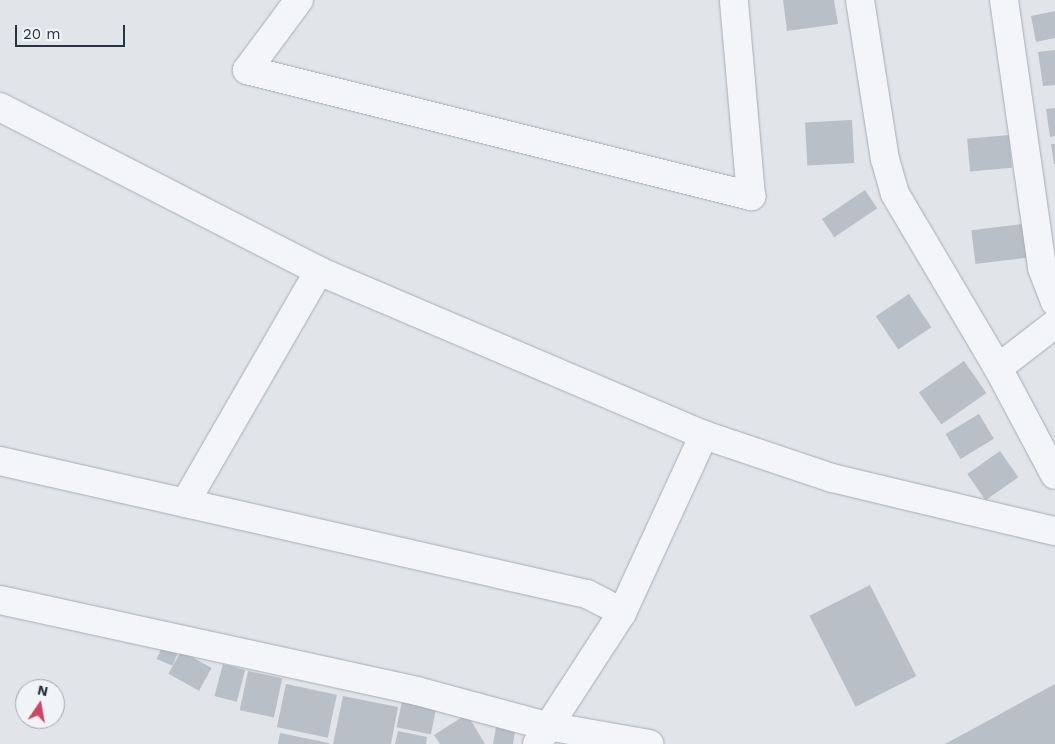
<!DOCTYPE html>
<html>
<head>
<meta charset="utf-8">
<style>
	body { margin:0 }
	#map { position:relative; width:1055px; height:744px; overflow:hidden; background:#e1e5ea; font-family:"Work Sans",sans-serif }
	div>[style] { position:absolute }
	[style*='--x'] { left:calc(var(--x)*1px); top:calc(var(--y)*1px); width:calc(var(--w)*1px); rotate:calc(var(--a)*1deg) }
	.building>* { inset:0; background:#b8bfc6; transform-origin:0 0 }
	.roads { filter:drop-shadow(0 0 1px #a6acb4) drop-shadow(0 0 1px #a6acb4) }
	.street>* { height:28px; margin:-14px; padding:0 14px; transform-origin:14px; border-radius:14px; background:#f4f5f8 }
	span { translate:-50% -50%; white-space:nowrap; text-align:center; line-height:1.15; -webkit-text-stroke:4.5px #f0f4f7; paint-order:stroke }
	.north { position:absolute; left:15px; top:679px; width:50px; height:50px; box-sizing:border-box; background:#f0f4f7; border:1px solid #a0a7ae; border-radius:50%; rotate:12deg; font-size:14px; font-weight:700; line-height:20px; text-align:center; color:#293441 }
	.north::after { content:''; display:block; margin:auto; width:18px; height:22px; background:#ce4665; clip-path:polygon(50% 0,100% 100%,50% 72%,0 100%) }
	.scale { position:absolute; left:15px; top:25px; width:110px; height:22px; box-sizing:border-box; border:2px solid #293441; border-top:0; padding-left:6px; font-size:15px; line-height:18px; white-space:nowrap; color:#293441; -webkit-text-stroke:4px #f0f4f7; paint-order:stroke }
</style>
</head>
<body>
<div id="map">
	<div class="building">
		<i style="clip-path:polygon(783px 0,834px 0,838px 24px,787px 31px)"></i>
		<i style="clip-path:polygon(1055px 11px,1055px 38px,1036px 42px,1031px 16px)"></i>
		<i style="clip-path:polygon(1055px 50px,1055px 85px,1043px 86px,1038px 52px)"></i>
		<i style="clip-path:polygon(1055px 108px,1055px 136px,1050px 137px,1046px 109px)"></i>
		<i style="left:852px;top:120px;width:43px;height:47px;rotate:87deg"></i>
		<i style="left:1009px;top:135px;width:33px;height:42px;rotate:85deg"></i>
		<i style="clip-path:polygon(1051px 144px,1055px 144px,1055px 164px,1054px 164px)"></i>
		<i style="left:865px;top:190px;width:22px;height:52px;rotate:56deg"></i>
		<i style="left:1023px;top:224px;width:34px;height:52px;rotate:83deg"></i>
		<i style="left:909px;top:294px;width:40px;height:40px;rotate:56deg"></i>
		<i style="left:964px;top:361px;width:39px;height:55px;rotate:55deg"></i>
		<i style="left:979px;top:414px;width:29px;height:39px;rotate:59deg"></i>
		<i style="left:1000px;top:451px;width:32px;height:40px;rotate:55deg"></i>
		<i style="left:870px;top:585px;width:102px;height:68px;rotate:63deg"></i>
		<i style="left:162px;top:647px;width:17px;height:13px;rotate:24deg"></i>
		<i style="left:181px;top:651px;width:35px;height:26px;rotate:29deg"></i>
		<i style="left:223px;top:664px;width:23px;height:33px;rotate:15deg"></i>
		<i style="left:248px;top:671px;width:35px;height:40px;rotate:12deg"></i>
		<i style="left:286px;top:684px;width:52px;height:44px;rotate:12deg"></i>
		<i style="clip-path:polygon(1055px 684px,1055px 744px,945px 744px,982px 724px)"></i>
		<i style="clip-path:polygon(343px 696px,398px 707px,391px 744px,333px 744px)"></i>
		<i style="left:403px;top:697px;width:35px;height:31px;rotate:12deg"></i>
		<i style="clip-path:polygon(467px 714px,485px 744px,440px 744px,434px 735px)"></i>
		<i style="clip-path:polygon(496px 727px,515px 731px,513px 744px,493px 744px)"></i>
		<i style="clip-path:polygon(398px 731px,427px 737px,426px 744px,395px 744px)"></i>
		<i style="clip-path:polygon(280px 733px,329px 743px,329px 744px,278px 744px)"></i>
	</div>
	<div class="roads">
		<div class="street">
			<i style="--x:299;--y:0;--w:87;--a:126.6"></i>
			<i style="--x:247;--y:70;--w:520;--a:14.04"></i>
			<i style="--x:751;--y:196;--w:197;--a:-95"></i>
			<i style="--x:860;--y:0;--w:161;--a:81.1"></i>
			<i style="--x:885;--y:159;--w:36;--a:74"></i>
			<i style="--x:895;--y:194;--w:202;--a:59.4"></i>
			<i style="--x:998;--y:368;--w:121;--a:62"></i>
			<i style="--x:1004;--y:0;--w:271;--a:81.9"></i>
			<i style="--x:1042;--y:268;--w:36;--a:69"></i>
			<i style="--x:0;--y:107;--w:359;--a:27.2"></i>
			<i style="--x:319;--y:271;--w:418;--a:23.1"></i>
			<i style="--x:704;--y:435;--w:135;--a:18.6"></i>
			<i style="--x:832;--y:478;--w:229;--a:13.4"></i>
			<i style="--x:998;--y:368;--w:72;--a:-37.7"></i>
			<i style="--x:0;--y:461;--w:602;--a:12.77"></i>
			<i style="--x:587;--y:594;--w:18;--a:27"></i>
			<i style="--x:603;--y:602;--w:22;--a:30"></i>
			<i style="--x:622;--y:613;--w:156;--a:123"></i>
			<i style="--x:185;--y:503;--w:268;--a:-60"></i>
			<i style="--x:0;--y:600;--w:427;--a:12.3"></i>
			<i style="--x:417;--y:691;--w:135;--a:15.1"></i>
			<i style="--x:547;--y:726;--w:104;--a:10"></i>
			<i style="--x:622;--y:613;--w:196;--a:-65.3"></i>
		</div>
	</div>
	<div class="north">N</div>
	<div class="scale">20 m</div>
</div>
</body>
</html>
